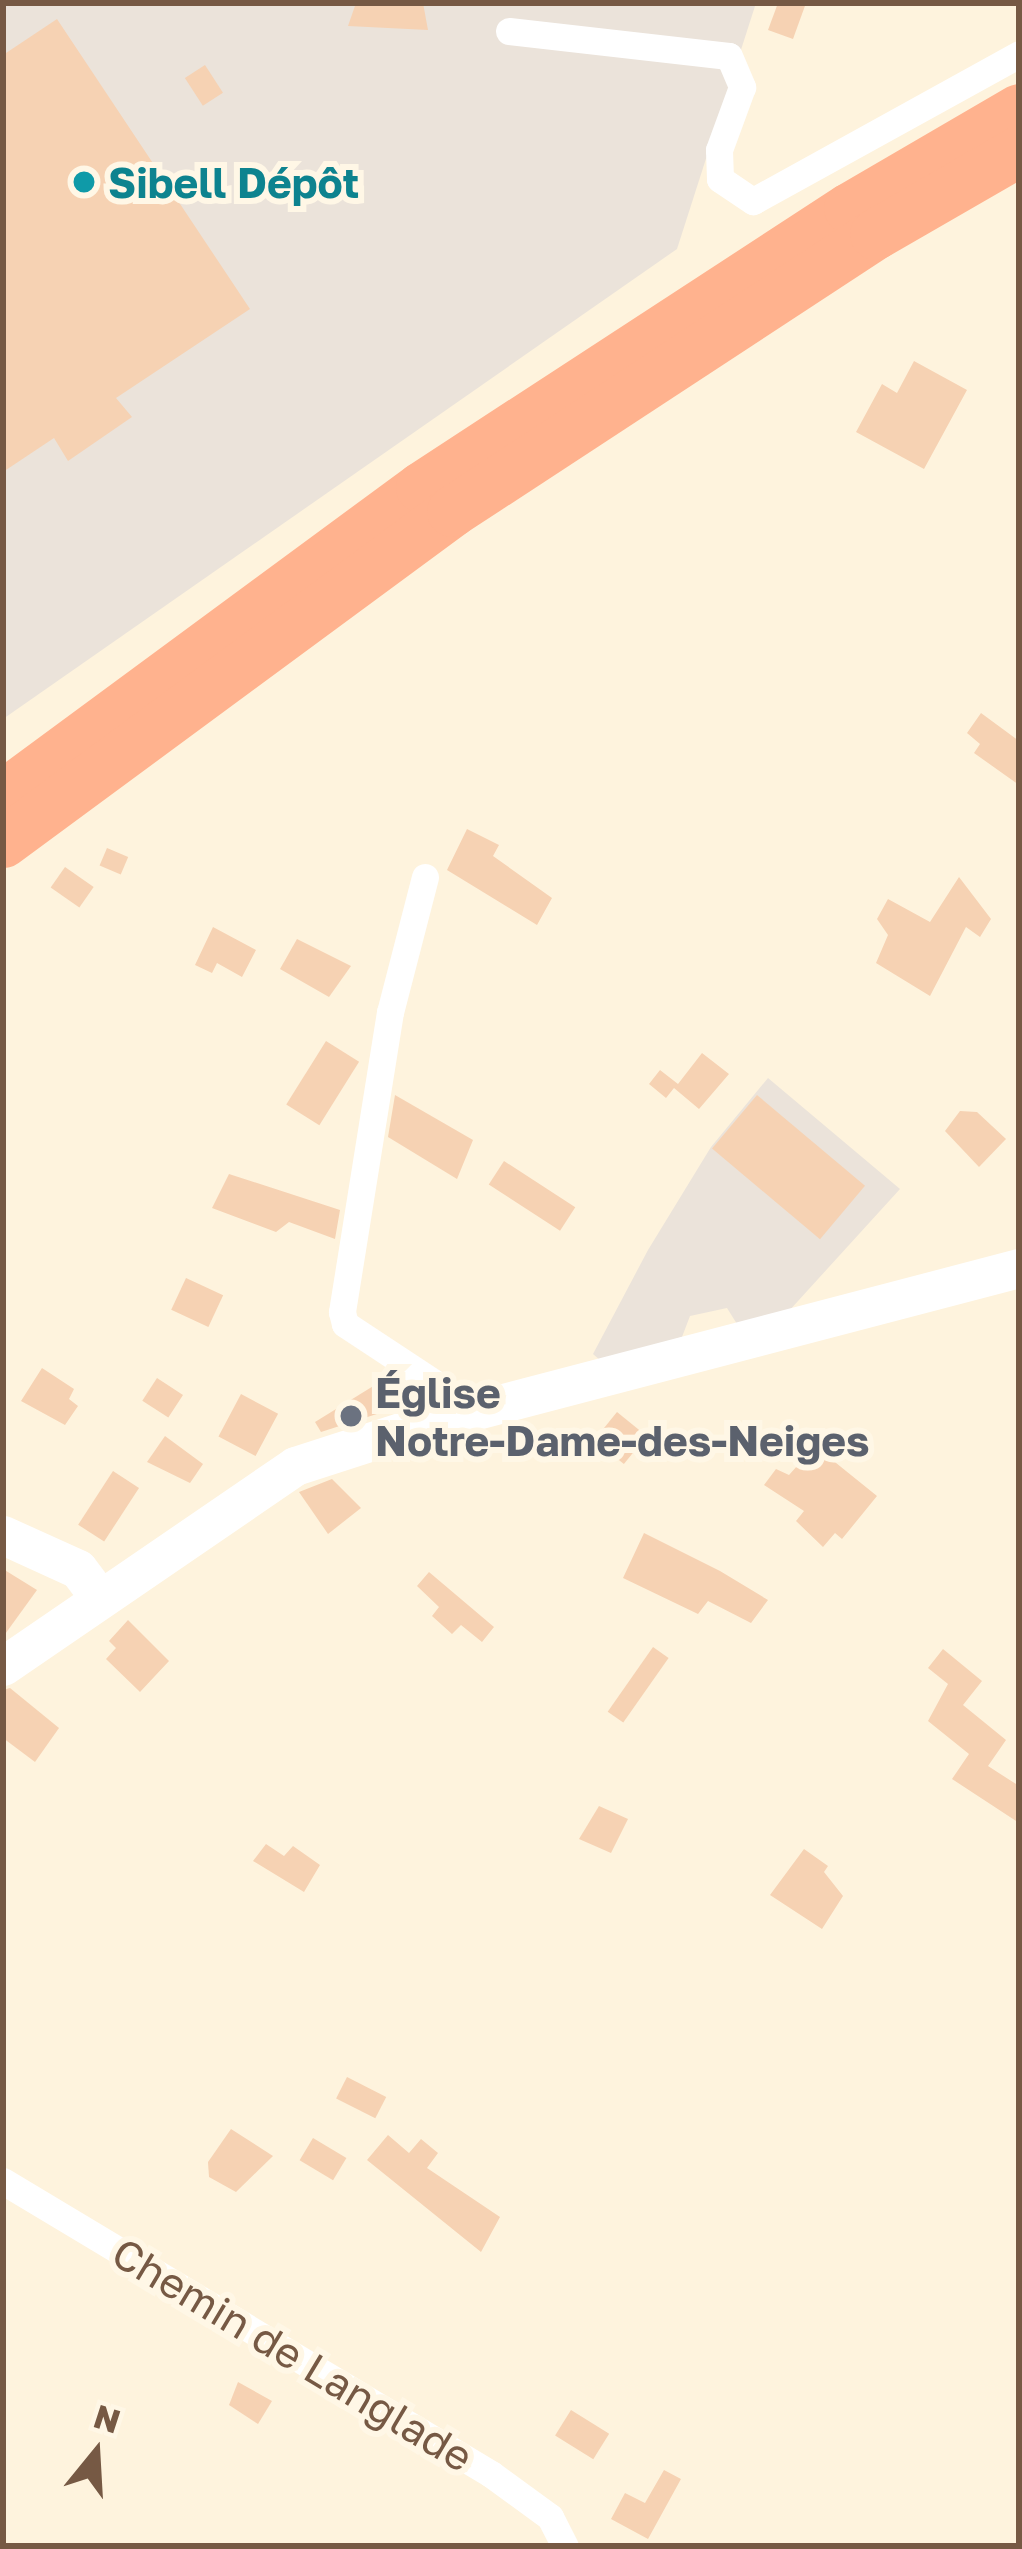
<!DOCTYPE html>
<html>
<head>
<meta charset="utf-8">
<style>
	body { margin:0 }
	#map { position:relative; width:1022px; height:2549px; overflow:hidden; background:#fef3dd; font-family:"Golos Text",sans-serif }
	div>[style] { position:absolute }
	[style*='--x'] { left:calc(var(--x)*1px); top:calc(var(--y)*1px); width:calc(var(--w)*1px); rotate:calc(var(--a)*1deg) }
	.industrial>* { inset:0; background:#ebe3da }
	.building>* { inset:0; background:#f6d2b3; transform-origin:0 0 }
	.street>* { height:27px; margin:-13.5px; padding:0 13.5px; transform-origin:13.5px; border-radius:13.5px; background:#fff }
	.secondary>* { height:39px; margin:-19.5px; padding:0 19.5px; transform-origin:19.5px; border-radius:19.5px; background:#fff }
	.highway>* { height:51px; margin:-25.5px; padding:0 25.5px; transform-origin:25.5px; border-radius:25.5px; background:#ffb28e }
	.dots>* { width:33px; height:33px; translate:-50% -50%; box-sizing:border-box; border:6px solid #fff7e6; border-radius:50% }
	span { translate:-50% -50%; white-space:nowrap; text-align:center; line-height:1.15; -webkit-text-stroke:12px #fff7e6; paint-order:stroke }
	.culture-label { font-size:42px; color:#0d838f; font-weight:700 }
	.left { translate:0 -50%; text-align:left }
	.worship-label { font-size:42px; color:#5b616d; font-weight:700 }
	.street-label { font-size:42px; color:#765944 }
	.frame { position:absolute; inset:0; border:6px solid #765944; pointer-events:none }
	.north { position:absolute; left:36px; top:2393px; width:120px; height:120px; -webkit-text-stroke:9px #fff7e6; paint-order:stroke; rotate:18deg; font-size:33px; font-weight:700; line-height:48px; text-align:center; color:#765944 }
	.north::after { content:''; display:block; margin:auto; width:42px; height:54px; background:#765944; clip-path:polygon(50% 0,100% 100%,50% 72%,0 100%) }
</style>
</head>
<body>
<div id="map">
	<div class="industrial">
		<i style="clip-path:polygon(3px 3px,756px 3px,677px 249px,3px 719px)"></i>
		<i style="clip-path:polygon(768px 1078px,900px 1189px,788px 1312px,737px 1324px,727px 1308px,690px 1316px,682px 1337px,601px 1361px,593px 1354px,648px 1250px,711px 1147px)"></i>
	</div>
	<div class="building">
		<i style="clip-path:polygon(356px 3px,423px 3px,428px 30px,348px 26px)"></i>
		<i style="clip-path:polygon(778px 3px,806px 3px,793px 39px,768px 30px)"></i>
		<i style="clip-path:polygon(57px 19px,250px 309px,116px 398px,132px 417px,68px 461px,54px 438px,3px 472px,3px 55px)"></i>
		<i style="left:205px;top:65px;width:33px;height:24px;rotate:57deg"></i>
		<i style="clip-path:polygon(914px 361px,967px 390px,924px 469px,856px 432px,882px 384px,897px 393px)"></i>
		<i style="clip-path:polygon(981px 713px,1019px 741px,1019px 785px,974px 753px,980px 744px,967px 733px)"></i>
		<i style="clip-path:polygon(467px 829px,499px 845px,493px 856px,552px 898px,537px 925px,447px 870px)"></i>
		<i style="left:107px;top:848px;width:23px;height:19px;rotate:23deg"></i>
		<i style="left:65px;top:867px;width:35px;height:25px;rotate:35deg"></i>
		<i style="clip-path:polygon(959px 877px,991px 919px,980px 937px,966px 927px,930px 996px,876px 963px,888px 935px,877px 919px,888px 899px,930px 922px)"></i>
		<i style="clip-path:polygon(213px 927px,256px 950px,242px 977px,217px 963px,212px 973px,195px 965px)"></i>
		<i style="clip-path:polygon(297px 939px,351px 966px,329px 997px,280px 969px)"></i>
		<i style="left:326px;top:1041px;width:39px;height:75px;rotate:32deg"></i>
		<i style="clip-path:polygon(702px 1053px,729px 1074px,699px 1109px,674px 1088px,666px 1098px,649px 1084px,660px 1070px,678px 1084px)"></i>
		<i style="clip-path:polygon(395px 1095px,473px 1140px,457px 1179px,388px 1137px)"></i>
		<i style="left:757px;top:1095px;width:141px;height:70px;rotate:40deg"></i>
		<i style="clip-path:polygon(960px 1111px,977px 1112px,1006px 1139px,979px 1167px,945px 1131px)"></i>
		<i style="left:504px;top:1161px;width:85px;height:28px;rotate:33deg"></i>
		<i style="clip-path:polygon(229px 1174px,340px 1210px,335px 1239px,289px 1222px,276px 1232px,212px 1208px)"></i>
		<i style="left:186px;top:1278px;width:41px;height:35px;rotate:25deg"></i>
		<i style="clip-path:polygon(42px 1368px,74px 1389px,69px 1399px,78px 1406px,65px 1425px,21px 1401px)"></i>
		<i style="left:157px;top:1378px;width:31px;height:27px;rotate:33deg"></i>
		<i style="clip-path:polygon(375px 1385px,383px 1412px,321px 1432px,315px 1422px)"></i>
		<i style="left:241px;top:1394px;width:42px;height:48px;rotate:28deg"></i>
		<i style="left:617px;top:1412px;width:38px;height:36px;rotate:39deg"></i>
		<i style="left:558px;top:1430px;width:20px;height:24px;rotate:33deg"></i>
		<i style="clip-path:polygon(165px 1436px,203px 1464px,190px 1483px,147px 1462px)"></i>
		<i style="clip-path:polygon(815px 1446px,877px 1496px,842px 1539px,835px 1533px,823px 1547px,796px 1521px,804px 1511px,764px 1485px,776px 1469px,789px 1475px)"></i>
		<i style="left:113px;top:1471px;width:31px;height:64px;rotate:33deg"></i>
		<i style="clip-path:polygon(332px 1479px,361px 1508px,328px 1534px,299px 1492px)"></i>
		<i style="clip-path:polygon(644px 1533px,720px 1571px,768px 1600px,751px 1623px,708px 1601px,698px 1614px,623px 1578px)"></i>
		<i style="clip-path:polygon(3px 1569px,37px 1590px,3px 1637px)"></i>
		<i style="clip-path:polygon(429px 1572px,494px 1627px,482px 1642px,461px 1625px,452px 1634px,432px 1616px,439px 1607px,417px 1586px)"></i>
		<i style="clip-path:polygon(128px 1620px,169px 1661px,140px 1692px,106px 1659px,116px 1648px,109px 1641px)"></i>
		<i style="left:653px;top:1647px;width:19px;height:79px;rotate:35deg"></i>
		<i style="clip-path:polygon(943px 1649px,982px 1681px,963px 1705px,1006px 1740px,988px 1766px,1019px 1786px,1019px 1823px,952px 1779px,969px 1754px,928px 1721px,948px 1684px,928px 1668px)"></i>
		<i style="clip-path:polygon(10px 1688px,59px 1728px,35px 1762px,3px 1738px,3px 1690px)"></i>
		<i style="clip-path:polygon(599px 1806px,628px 1819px,611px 1853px,579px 1839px)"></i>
		<i style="clip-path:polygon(266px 1844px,284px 1856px,293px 1846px,320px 1865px,304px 1892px,253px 1861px)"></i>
		<i style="clip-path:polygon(804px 1849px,828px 1866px,824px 1872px,843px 1896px,822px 1929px,770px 1895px)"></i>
		<i style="left:347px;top:2077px;width:44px;height:24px;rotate:27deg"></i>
		<i style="clip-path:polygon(231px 2129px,273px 2156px,236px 2192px,209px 2177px,208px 2162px)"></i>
		<i style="clip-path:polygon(388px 2135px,409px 2153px,421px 2139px,438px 2153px,427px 2168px,500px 2217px,481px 2252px,367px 2160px)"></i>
		<i style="left:313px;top:2138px;width:39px;height:26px;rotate:31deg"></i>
		<i style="clip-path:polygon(238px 2382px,272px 2401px,258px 2424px,229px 2405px)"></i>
		<i style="left:571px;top:2410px;width:45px;height:30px;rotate:32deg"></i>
		<i style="clip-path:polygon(664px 2470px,681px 2479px,648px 2539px,611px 2519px,625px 2493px,645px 2503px)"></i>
	</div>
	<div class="street">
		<i style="--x:509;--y:31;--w:221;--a:6.5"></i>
		<i style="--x:729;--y:56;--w:34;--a:67"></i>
		<i style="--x:742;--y:87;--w:67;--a:110.1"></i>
		<i style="--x:719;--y:150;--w:29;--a:88"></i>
		<i style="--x:720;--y:179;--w:40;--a:34"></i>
		<i style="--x:753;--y:201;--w:304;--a:-28.9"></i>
		<i style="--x:425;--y:877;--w:139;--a:104.5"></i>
		<i style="--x:390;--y:1012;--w:304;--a:99.1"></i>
		<i style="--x:342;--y:1312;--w:12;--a:76"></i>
		<i style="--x:345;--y:1324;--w:158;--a:33.4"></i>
		<i style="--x:3;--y:2181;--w:569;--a:30.98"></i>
		<i style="--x:491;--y:2474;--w:73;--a:36.1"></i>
		<i style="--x:550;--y:2517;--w:33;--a:63"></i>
	</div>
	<div class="secondary">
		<i style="--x:3;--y:1535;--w:82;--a:24.4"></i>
		<i style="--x:78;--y:1569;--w:34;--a:53"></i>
		<i style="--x:3;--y:1666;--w:354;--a:-34.4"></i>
		<i style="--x:295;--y:1466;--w:143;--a:-17.9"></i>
		<i style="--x:431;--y:1422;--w:608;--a:-14.68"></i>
	</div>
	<div class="highway">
		<i style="--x:3;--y:795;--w:519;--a:-36.38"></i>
		<i style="--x:421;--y:487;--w:511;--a:-33.1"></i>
		<i style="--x:849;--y:208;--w:197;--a:-30.2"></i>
		<i style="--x:3;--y:842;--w:558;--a:-36.4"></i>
		<i style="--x:452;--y:511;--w:506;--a:-33.22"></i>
		<i style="--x:875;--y:234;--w:166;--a:-30"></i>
	</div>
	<div class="dots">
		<i style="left:84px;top:182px;background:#0f9aa8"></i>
		<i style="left:351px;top:1416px;background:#6b7280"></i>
	</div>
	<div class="culture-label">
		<span class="left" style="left:108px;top:182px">Sibell Dépôt</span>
	</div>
	<div class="worship-label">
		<span class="left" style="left:375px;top:1416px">Église<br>Notre-Dame-des-Neiges</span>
	</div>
	<div class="street-label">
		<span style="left:293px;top:2354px;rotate:31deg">Chemin de Langlade</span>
	</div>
	<div class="frame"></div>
	<div class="north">N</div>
</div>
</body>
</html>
